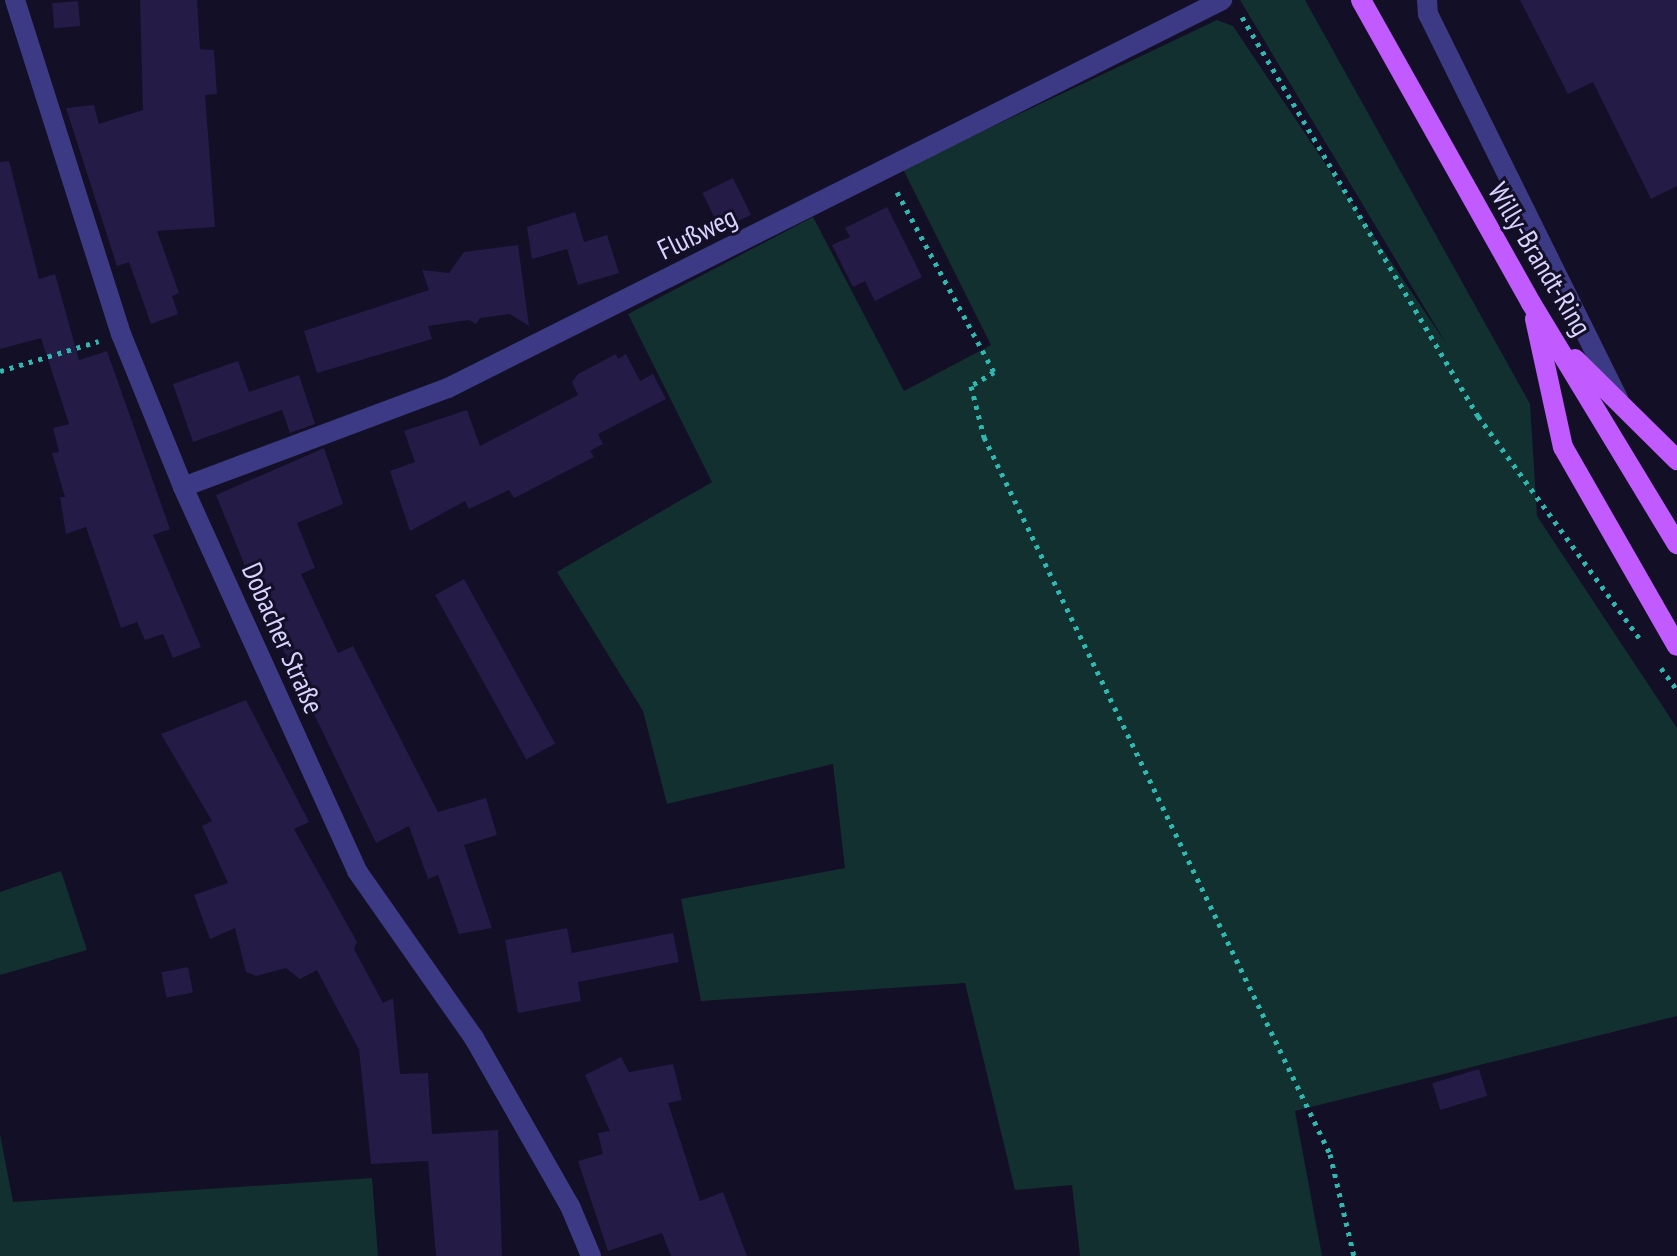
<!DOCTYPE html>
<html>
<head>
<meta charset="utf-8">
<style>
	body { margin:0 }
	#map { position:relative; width:1677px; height:1256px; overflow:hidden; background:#130f26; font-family:"PT Sans Narrow",sans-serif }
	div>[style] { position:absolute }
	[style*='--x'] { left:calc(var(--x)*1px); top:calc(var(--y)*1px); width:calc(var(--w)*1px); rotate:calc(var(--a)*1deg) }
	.green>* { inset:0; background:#12302f }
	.building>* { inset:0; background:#241b47; transform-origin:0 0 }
	.path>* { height:5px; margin-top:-2.5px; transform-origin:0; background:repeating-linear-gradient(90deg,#2fb8b0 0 4px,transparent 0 10px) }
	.minor>* { height:20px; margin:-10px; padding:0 10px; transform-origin:10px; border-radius:10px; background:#3d3a85 }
	.major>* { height:20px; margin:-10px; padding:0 10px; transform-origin:10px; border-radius:10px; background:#c25bff }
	span { translate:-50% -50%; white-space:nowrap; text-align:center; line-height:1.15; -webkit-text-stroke:6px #130f26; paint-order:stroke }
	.street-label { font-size:28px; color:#d9d4ff }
</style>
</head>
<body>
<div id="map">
	<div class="green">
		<i style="clip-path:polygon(1240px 0,1305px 0,1530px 404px,1537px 516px,1677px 728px,1677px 1016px,1295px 1111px,1322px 1256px,1080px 1256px,1072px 1185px,1015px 1190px,965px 983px,701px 1001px,681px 899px,845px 868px,833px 764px,667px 804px,643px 711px,557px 572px,712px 482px,628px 314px,813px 217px,904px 391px,991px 345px,903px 169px,1217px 20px,1233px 26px,1447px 345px)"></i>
		<i style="clip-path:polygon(61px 871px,87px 950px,0 975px,0 892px)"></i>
		<i style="clip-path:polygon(0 1134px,13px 1202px,372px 1178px,378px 1256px,0 1256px)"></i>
	</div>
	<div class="building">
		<i style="clip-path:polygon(140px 0,197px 0,200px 49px,214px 50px,217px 94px,205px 95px,215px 227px,157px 231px,179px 293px,172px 296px,178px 314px,151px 324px,129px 262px,117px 266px,66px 108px,94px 105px,99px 124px,143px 110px)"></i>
		<i style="clip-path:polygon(1520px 0,1677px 0,1677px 186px,1651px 199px,1593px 82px,1568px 94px)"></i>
		<i style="left:78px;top:1px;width:25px;height:26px;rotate:85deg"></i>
		<i style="clip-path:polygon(9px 161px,39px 279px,55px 274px,79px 360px,107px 351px,170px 529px,153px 535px,201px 647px,173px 658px,163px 634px,145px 640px,137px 622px,121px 628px,86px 527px,66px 534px,60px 497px,65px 497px,52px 453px,59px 452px,53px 428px,69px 424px,41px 338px,0 349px,0 162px)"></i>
		<i style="left:733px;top:178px;width:41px;height:34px;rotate:64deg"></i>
		<i style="clip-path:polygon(887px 207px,922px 277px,875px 301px,865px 281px,853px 287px,832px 245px,850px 237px,845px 228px)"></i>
		<i style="clip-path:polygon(575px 212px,584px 242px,607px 235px,619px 273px,578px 285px,567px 249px,532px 259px,527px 227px)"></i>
		<i style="clip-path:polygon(518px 245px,529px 326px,510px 314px,480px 318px,476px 324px,469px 320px,428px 326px,432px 339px,317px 373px,304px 331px,429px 290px,422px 270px,449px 273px,464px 252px)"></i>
		<i style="clip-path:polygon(616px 354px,618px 359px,626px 354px,640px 381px,653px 374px,666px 399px,598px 434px,603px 444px,590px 451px,594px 457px,526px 492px,514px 498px,509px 490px,469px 509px,465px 501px,410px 531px,390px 471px,415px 462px,404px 431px,467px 410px,480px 446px,578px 395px,572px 382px,578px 374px)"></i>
		<i style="clip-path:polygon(238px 361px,249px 392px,299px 375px,315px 424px,290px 433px,282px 410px,193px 442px,173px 384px)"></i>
		<i style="clip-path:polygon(324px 448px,343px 504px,297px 523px,315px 568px,301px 574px,338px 653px,353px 646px,438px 812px,486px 798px,497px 835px,464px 845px,492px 928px,459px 934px,438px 875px,428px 879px,409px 826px,376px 843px,256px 593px,216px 495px)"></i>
		<i style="left:464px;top:579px;width:188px;height:33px;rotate:61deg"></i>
		<i style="clip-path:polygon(246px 700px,309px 822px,294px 829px,357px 942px,354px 949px,383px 1003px,393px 998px,400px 1074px,428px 1073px,432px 1134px,498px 1130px,502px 1256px,436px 1256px,428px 1161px,371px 1164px,359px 1050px,317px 970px,300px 979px,286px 968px,256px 976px,246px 972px,235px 928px,210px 939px,194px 895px,228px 883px,202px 826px,212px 821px,161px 734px)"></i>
		<i style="clip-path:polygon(567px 928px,572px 953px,673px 933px,679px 962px,578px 982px,581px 1001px,518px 1013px,505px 940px)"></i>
		<i style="left:188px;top:967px;width:26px;height:27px;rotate:79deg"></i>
		<i style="clip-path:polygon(621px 1057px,629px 1072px,673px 1064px,682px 1100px,668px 1103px,700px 1201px,723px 1192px,747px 1256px,671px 1256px,662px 1233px,608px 1251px,578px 1161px,603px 1154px,598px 1133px,610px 1131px,585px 1075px)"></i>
		<i style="left:1479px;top:1069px;width:28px;height:49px;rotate:73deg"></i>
	</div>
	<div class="path">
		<i style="--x:1242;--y:17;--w:464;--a:59.4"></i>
		<i style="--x:1478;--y:416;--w:274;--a:54"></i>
		<i style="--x:897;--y:192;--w:204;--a:61.7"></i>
		<i style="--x:994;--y:372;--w:27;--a:149"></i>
		<i style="--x:971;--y:386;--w:53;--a:75.7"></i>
		<i style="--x:984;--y:437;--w:796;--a:64.24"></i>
		<i style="--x:1330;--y:1154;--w:105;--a:76.8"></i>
		<i style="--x:0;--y:371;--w:103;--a:-16.9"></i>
		<i style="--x:1661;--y:668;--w:27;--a:54"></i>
	</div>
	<div class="minor">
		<i style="--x:15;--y:0;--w:350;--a:72.4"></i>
		<i style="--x:121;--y:334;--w:165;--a:67.9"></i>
		<i style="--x:183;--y:487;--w:422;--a:65.6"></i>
		<i style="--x:357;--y:871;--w:204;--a:55"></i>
		<i style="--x:474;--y:1038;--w:193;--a:60.3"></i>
		<i style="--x:570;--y:1206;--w:54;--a:67.2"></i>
		<i style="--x:1427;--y:0;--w:14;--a:86"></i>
		<i style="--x:1428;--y:14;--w:429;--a:63.7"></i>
		<i style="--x:183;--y:487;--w:283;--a:-20.5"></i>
		<i style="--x:448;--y:388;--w:866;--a:-26.62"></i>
	</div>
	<div class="major">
		<i style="--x:1361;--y:0;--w:347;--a:60.7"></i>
		<i style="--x:1531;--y:303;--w:282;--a:58.8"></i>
		<i style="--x:1535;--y:319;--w:131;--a:77.7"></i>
		<i style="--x:1563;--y:447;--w:229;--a:60.2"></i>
		<i style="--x:1575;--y:359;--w:144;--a:44.7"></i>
	</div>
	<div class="street-label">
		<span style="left:697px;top:233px;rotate:-26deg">Flußweg</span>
		<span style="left:1540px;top:259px;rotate:59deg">Willy-Brandt-Ring</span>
		<span style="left:283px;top:638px;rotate:66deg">Dobacher Straße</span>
	</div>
</div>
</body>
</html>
